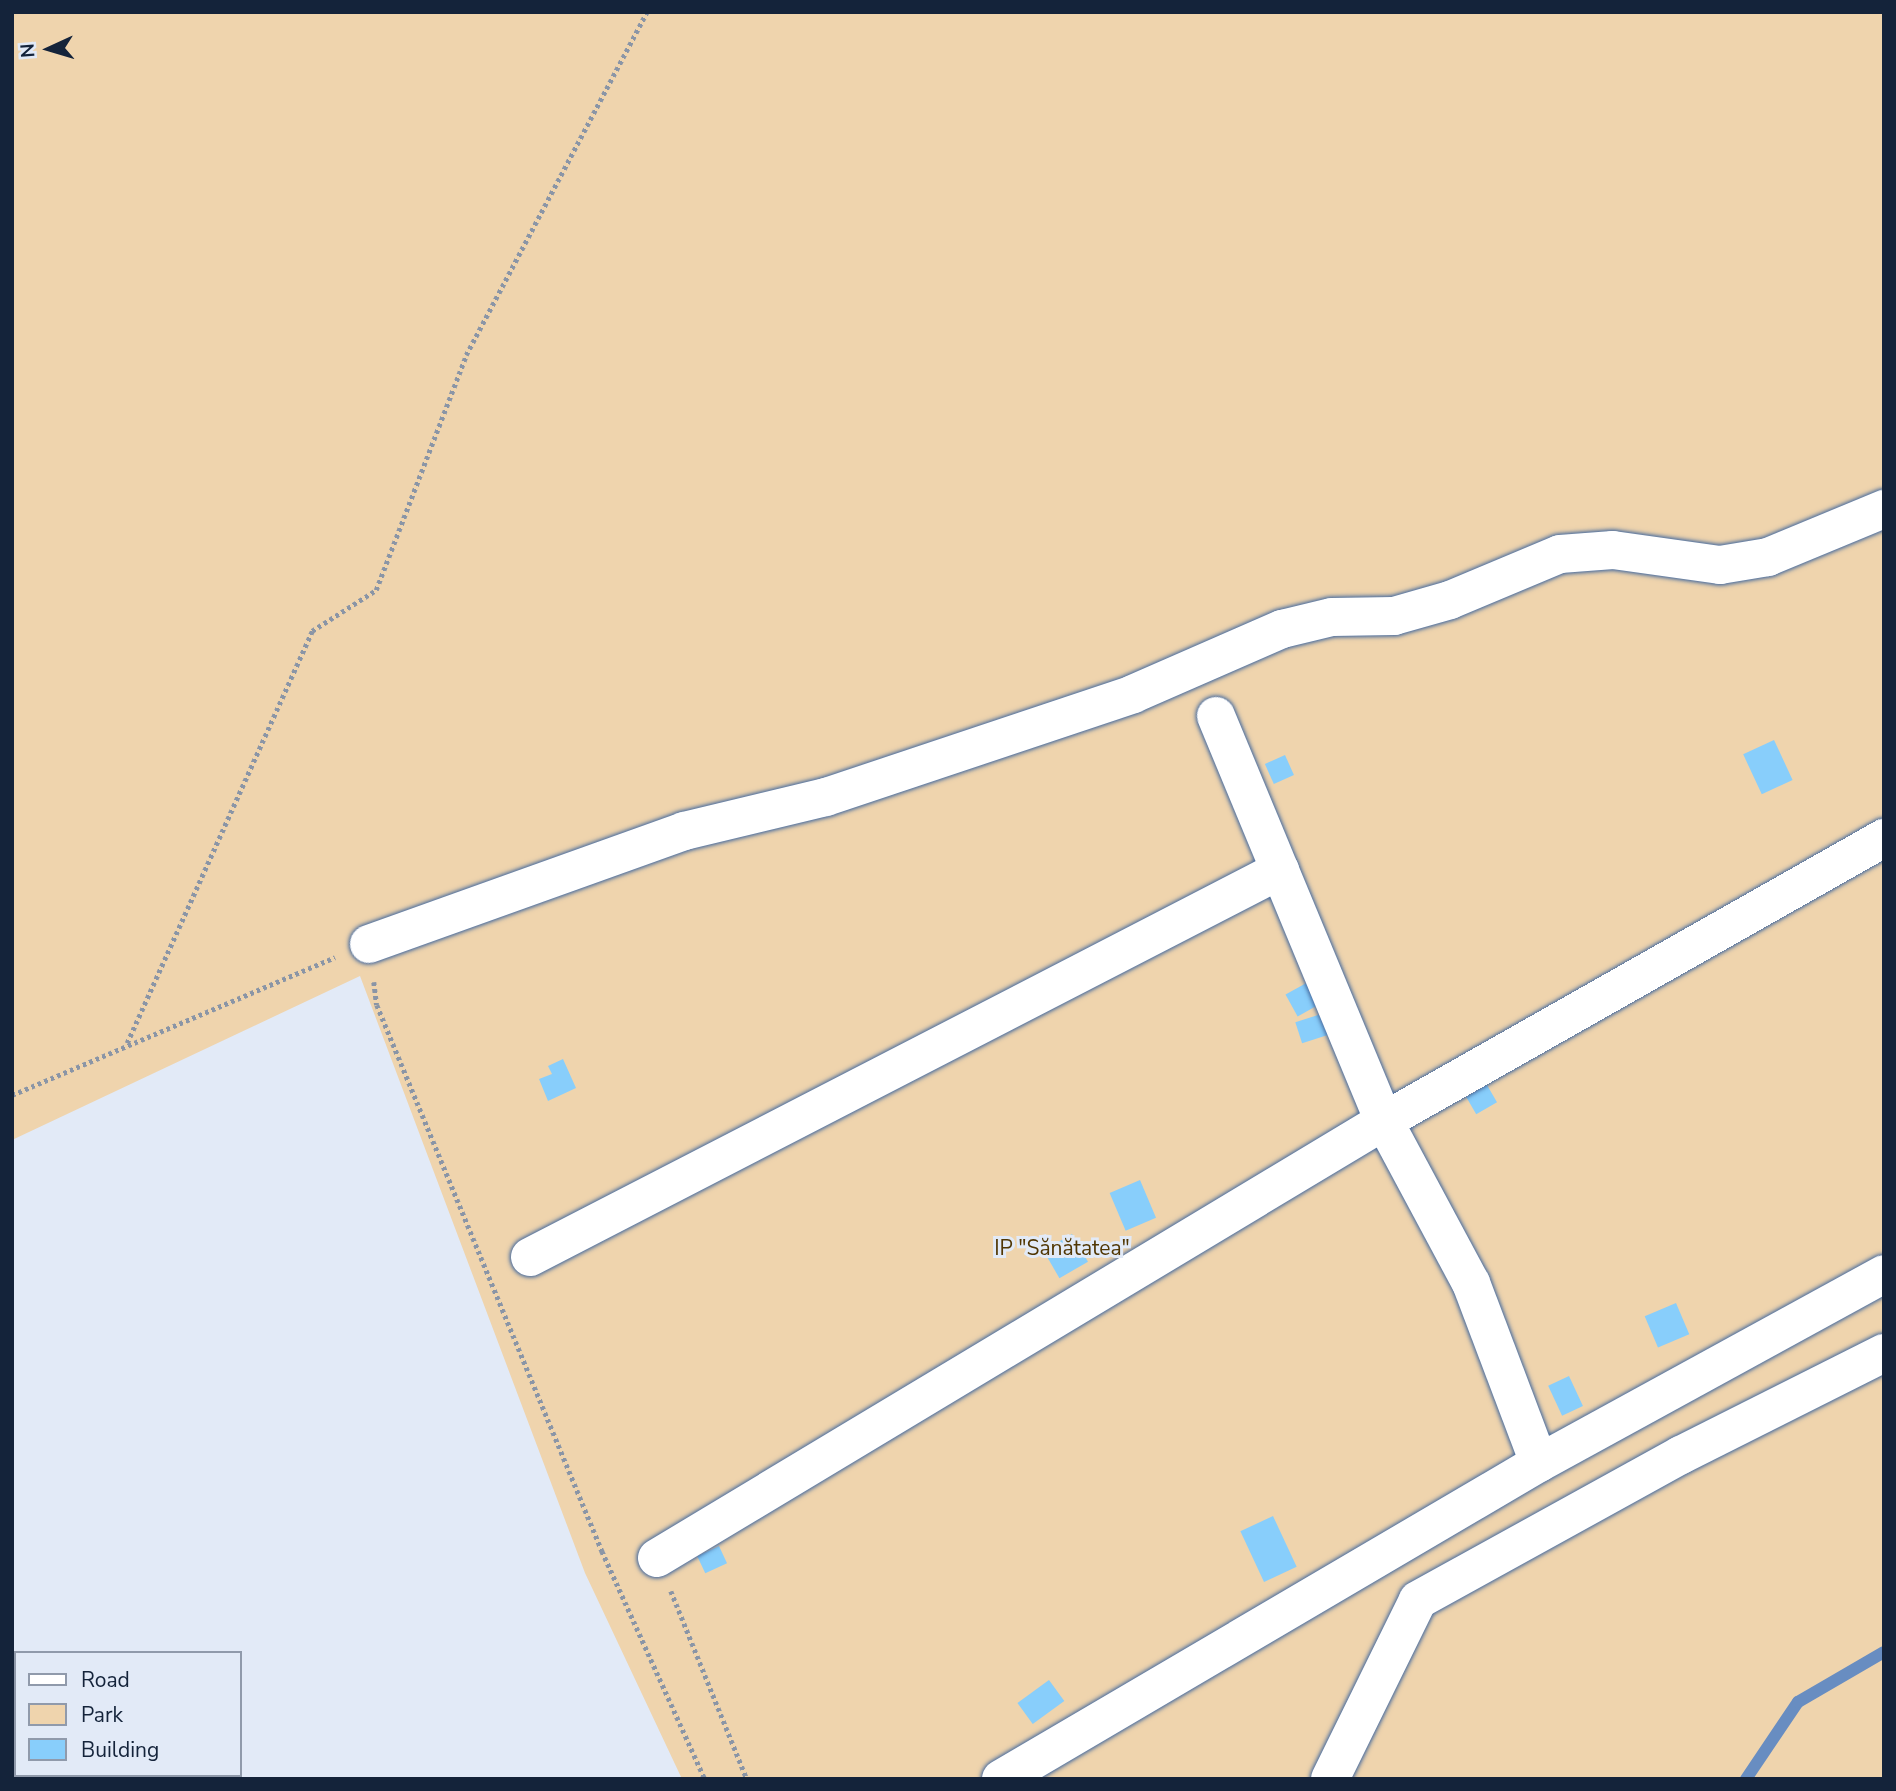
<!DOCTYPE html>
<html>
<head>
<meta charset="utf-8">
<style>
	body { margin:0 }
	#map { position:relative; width:1896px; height:1791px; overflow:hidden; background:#e2eaf7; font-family:"Nunito Sans",sans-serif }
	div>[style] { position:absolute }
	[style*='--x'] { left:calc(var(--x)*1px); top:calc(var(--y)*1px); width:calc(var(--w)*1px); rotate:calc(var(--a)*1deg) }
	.green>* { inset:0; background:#efd4ad }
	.stream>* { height:12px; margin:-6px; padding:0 6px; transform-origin:6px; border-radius:6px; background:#688dc1 }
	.building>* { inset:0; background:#88cefb; transform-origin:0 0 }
	.path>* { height:4.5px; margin-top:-2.25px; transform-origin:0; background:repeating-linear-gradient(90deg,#8a95a6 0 3.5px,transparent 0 7px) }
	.roads { filter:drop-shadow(0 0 2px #44699e) drop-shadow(0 0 2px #44699e) }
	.minor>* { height:38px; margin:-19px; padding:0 19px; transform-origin:19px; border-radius:19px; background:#fff }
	span { translate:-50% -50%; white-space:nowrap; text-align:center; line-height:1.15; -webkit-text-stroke:6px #e2eaf7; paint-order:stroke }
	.park-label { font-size:21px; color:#503603 }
	.frame { position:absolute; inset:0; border:14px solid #14233a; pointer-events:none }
	.legend { position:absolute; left:14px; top:1651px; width:228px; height:126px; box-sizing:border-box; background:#e2eaf7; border:2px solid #909aab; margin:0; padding:9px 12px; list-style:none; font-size:21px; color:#14233a }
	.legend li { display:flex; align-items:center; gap:14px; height:35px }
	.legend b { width:35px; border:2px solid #909aab }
	.north { position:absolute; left:14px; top:14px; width:70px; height:70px; -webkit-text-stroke:5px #e2eaf7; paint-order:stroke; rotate:266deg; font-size:19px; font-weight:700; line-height:28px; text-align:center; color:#14233a }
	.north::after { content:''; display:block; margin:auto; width:24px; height:32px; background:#14233a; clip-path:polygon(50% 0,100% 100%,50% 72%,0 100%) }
</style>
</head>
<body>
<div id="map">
	<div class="green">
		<i style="clip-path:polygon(12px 12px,1884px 12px,1884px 1779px,682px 1779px,585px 1573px,360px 976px,12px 1140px)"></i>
	</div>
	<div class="stream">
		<i style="--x:1746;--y:1779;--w:93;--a:-56"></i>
		<i style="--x:1798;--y:1702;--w:99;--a:-30.2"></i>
	</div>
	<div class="building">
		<i style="left:1774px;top:740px;width:44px;height:34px;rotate:65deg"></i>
		<i style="left:1285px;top:755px;width:22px;height:22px;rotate:66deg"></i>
		<i style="left:1310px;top:981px;width:25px;height:28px;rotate:61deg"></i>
		<i style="left:1321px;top:1014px;width:22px;height:27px;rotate:72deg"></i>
		<i style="clip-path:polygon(563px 1059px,576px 1088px,548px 1101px,539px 1079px,552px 1074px,548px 1066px)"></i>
		<i style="left:1487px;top:1085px;width:20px;height:24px;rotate:60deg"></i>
		<i style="left:1140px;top:1180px;width:41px;height:33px;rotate:67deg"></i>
		<i style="left:1072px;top:1234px;width:32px;height:33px;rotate:60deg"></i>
		<i style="left:1676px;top:1303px;width:34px;height:34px;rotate:67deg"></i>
		<i style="left:1569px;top:1376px;width:33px;height:23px;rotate:65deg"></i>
		<i style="left:1273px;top:1516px;width:56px;height:36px;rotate:65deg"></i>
		<i style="left:719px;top:1546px;width:19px;height:24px;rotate:65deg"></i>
		<i style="left:1049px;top:1680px;width:26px;height:39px;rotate:54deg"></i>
	</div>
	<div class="path">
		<i style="--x:374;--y:982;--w:23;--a:83"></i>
		<i style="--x:377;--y:1005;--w:591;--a:67.6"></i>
		<i style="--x:602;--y:1551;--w:250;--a:65.7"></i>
		<i style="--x:127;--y:1043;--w:452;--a:-65.8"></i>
		<i style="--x:312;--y:631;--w:76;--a:-32.6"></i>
		<i style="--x:376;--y:590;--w:252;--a:-69"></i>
		<i style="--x:466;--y:355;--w:388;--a:-62.2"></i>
		<i style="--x:12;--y:1095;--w:351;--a:-23.1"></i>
		<i style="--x:671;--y:1591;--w:203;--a:68"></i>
	</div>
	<div class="roads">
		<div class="minor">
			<i style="--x:1216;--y:716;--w:438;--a:67.5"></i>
			<i style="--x:1384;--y:1121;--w:184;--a:61.8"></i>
			<i style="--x:1471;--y:1283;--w:192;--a:69.3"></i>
			<i style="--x:369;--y:944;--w:335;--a:-19.7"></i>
			<i style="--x:684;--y:831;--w:146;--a:-13.5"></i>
			<i style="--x:826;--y:797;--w:324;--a:-18.5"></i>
			<i style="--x:1133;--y:694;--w:163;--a:-23.6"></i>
			<i style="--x:1282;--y:629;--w:51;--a:-13.5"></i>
			<i style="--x:1332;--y:617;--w:62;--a:-0.9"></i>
			<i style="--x:1394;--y:616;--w:58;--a:-15.9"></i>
			<i style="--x:1450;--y:600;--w:119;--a:-22.7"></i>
			<i style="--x:1560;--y:554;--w:53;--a:-4.3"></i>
			<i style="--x:1613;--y:550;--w:108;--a:8"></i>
			<i style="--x:1720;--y:565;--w:49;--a:-9.5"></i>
			<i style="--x:1768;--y:557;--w:126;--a:-22.5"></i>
			<i style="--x:530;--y:1257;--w:844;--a:-27.29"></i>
			<i style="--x:657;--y:1558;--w:848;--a:-31.01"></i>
			<i style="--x:1384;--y:1121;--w:575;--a:-29.51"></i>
			<i style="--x:1001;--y:1779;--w:624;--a:-30.43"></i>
			<i style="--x:1539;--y:1463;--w:393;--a:-28.7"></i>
			<i style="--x:1330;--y:1779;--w:199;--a:-63.8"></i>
			<i style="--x:1418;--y:1600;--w:300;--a:-28.9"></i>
			<i style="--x:1681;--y:1455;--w:227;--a:-26.7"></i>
		</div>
	</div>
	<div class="park-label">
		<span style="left:1062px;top:1248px">IP "Sănătatea"</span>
	</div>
	<div class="frame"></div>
	<ul class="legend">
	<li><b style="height:9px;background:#fff"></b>Road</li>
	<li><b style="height:19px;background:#efd4ad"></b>Park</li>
	<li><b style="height:19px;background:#88cefb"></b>Building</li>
	</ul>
	<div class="north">N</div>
</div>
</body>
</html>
